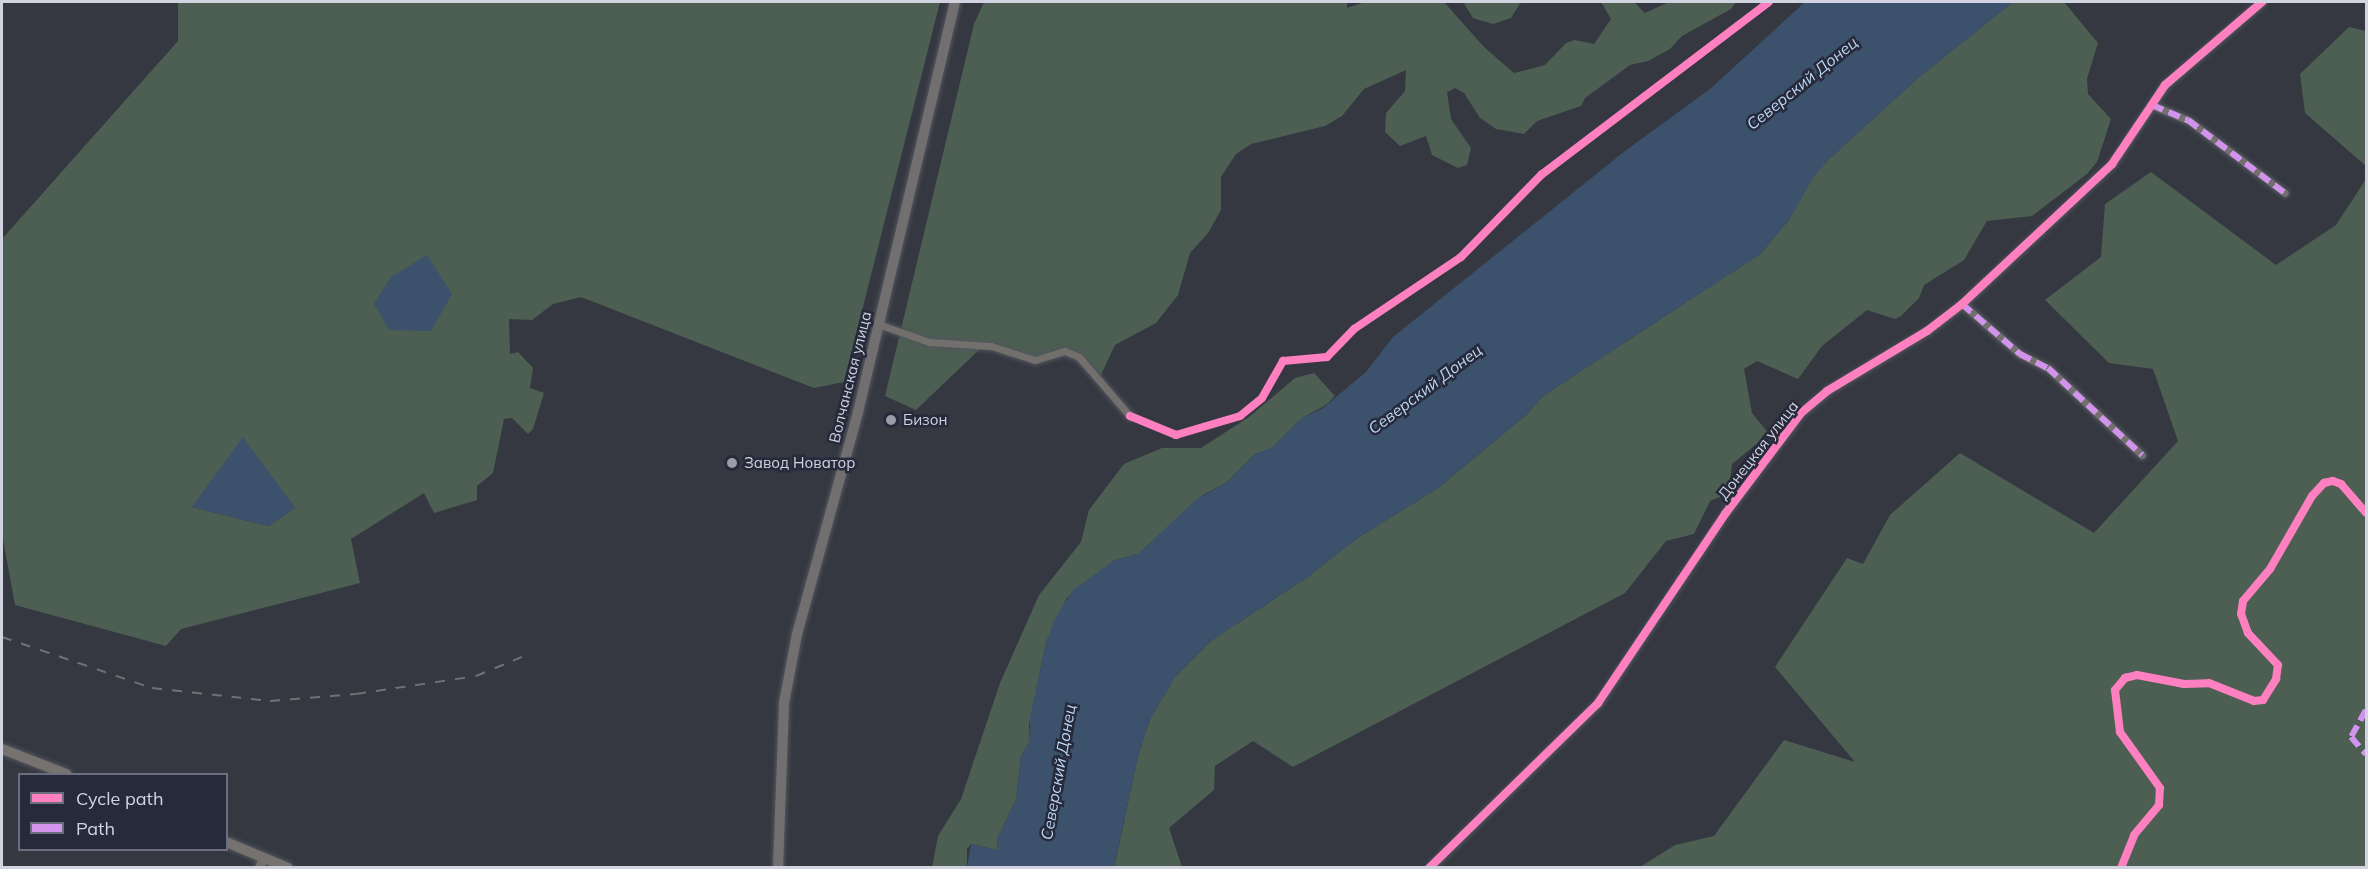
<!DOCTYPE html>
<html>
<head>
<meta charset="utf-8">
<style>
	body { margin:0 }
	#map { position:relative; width:2368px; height:869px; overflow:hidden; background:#353841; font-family:Mulish,sans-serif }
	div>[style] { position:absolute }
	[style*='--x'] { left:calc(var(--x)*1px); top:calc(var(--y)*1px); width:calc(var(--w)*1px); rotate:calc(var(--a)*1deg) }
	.green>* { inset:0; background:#4c5f52 }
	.water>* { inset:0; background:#3b516c }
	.roads { filter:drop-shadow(0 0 2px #52555d) drop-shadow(0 0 2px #52555d) }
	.minor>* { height:7px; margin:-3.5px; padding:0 3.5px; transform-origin:3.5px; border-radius:3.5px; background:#726f6c }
	.tertiary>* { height:9px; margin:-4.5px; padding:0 4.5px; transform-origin:4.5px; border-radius:4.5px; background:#726f6c }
	.secondary>* { height:10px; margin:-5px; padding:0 5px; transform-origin:5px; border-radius:5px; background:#757270 }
	.primary>* { height:10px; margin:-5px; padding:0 5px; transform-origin:5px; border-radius:5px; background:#726f70 }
	.rail>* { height:2px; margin-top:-1px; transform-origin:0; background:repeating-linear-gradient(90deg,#717173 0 10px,transparent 0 20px) }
	.quiet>* { height:6px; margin-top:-3px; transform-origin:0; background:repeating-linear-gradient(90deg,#d193ec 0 12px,transparent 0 18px) }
	.cycleway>* { height:8px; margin:-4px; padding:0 4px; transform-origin:4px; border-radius:4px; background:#ff80c0 }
	.dots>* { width:16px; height:16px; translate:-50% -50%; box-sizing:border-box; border:3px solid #262a3b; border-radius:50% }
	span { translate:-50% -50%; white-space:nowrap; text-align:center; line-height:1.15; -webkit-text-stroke:5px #262a3b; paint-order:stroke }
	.street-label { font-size:15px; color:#d1d4e0 }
	.poi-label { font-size:15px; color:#d1d4e0 }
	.left { translate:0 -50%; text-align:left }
	.water-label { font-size:16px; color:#bdd7f6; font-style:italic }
	.frame { position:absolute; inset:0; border:3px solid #d1d4e0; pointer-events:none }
	.legend { position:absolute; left:18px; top:773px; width:210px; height:78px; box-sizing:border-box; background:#262a3b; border:2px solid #6a6e7d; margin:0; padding:8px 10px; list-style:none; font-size:18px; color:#d1d4e0 }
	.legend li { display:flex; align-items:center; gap:12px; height:30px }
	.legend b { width:30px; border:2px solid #6a6e7d }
</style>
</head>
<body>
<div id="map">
	<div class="green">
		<i style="clip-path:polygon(evenodd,178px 2px,940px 2px,844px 382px,814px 388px,581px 297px,553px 304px,532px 320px,509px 319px,510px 354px,518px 352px,533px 368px,530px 388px,544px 393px,533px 429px,528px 434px,512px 418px,504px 419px,493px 473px,477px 486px,477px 500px,434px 513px,424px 493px,351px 539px,360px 583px,181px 629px,166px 646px,15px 605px,2px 534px,2px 239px,178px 41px,178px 2px,282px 491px,295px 508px,268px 526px,192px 507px,282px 491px)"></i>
		<i style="clip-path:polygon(984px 2px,1347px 2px,1347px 8px,1365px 2px,1444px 2px,1484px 47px,1514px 73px,1545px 65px,1566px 43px,1575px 40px,1594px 44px,1611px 19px,1601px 2px,1634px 2px,1645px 13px,1669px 2px,1736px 2px,1731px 9px,1682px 36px,1670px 49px,1648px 61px,1630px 65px,1585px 98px,1581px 106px,1537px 121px,1524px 134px,1496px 129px,1480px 118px,1464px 93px,1455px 88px,1447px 92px,1451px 119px,1471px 148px,1467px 165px,1458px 168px,1432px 155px,1426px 136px,1400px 146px,1385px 132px,1386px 113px,1405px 91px,1406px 70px,1364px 89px,1342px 116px,1325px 126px,1251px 144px,1236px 154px,1221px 177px,1221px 210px,1208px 233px,1190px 253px,1178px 295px,1156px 323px,1115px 345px,1099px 379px,1065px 351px,1035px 360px,982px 347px,916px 410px,885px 396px,974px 24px)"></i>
		<i style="clip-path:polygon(1463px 2px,1521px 2px,1511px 18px,1493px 24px,1473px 18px)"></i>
		<i style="clip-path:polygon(2013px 2px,2064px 2px,2098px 43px,2087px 79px,2088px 94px,2111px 119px,2097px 162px,2087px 174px,2032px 216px,1987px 221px,1964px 260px,1924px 285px,1919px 298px,1901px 316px,1895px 319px,1867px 310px,1822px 346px,1798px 379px,1757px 361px,1744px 369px,1752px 413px,1769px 434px,1732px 464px,1729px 493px,1710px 501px,1694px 534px,1666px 541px,1625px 593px,1293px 767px,1253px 741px,1215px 766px,1214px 790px,1169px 828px,1182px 867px,1114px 868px,1138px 756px,1150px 719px,1175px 677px,1212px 640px,1309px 576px,1359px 537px,1438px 488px,1526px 415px,1543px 396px,1760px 254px,1788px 221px,1813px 177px,1828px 160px,1918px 78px)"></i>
		<i style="clip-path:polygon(2349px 27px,2366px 31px,2366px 166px,2305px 113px,2300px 74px)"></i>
		<i style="clip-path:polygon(2151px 172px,2276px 265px,2336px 225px,2366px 179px,2366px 867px,1640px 867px,1675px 845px,1714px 836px,1784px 740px,1855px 762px,1775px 667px,1847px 558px,1863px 564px,1890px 515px,1960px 453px,2094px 533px,2178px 441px,2153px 369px,2109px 363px,2045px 300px,2101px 257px,2105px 204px)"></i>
		<i style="clip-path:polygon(1314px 373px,1335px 396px,1326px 405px,1302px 418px,1272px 448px,1255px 454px,1226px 483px,1203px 495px,1138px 554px,1115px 560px,1067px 598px,1046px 642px,1029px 725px,1030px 741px,1021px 756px,1016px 800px,998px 837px,997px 850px,971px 844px,967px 849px,967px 867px,932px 868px,938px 836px,961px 799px,1000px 683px,1039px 595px,1081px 542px,1089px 510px,1124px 464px,1162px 448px,1201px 448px,1249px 417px,1295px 378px)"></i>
	</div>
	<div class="water">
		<i style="clip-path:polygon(1805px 2px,2013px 2px,1918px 78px,1828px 160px,1813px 178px,1788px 221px,1760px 254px,1543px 396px,1526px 415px,1438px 488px,1359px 537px,1309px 576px,1212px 640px,1175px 677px,1150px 719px,1138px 756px,1114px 867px,967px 867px,971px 844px,997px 850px,998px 837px,1016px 800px,1021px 756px,1030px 741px,1030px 718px,1046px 642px,1055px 619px,1073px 590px,1115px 560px,1138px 554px,1197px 499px,1226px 483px,1255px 454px,1272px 448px,1302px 418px,1323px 408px,1366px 372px,1393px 337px,1625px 151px,1710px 89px)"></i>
		<i style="clip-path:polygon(427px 255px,452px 294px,431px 331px,389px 330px,374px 304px,391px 277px)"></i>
		<i style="clip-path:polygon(243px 437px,295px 508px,268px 526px,192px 507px)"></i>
	</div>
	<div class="roads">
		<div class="minor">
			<i style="--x:2152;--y:105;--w:39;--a:23"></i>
			<i style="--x:2188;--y:120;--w:121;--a:37"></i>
			<i style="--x:1962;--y:304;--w:77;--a:40.8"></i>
			<i style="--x:2020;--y:354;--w:31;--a:27"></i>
			<i style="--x:2048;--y:368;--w:128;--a:42.8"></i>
			<i style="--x:878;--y:324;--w:54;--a:19.4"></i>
			<i style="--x:929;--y:342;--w:62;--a:3.7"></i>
			<i style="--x:991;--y:346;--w:46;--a:17.7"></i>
			<i style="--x:1035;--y:360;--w:31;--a:-17"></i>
			<i style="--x:1065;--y:351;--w:15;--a:23"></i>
			<i style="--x:1079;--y:357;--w:78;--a:49.2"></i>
			<i style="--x:1429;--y:868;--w:236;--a:-44.3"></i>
			<i style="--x:1598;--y:703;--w:228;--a:-56.1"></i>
			<i style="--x:1725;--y:514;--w:126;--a:-53"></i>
			<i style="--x:1801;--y:413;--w:34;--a:-40"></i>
			<i style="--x:1827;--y:391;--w:117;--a:-31"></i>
			<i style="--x:1927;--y:331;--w:44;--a:-37.6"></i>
			<i style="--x:1962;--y:304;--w:205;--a:-43"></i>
			<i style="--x:2112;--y:164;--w:95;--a:-56.1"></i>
			<i style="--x:2165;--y:85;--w:128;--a:-40.6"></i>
		</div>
		<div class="tertiary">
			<i style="--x:259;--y:868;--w:12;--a:-70"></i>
		</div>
		<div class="secondary">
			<i style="--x:2;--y:749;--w:69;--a:21.3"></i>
			<i style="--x:226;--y:842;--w:67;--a:22.8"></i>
		</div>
		<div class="primary">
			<i style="--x:778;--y:868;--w:165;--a:-87.9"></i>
			<i style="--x:784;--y:703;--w:70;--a:-79.3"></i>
			<i style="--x:797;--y:634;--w:230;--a:-74.6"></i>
			<i style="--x:858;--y:412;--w:421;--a:-76.7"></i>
		</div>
	</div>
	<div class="rail">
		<i style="--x:2;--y:637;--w:158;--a:18.8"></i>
		<i style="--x:152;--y:688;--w:119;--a:6.3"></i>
		<i style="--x:270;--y:701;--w:86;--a:-4.7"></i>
		<i style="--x:356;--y:694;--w:121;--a:-8.5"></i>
		<i style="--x:476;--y:676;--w:57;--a:-22.5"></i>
	</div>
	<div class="quiet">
		<i style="--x:2152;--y:105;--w:39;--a:23"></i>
		<i style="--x:2188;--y:120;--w:121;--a:37"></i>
		<i style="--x:1962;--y:304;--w:77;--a:40.8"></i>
		<i style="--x:2020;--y:354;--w:31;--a:27"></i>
		<i style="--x:2048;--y:368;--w:128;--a:42.8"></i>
		<i style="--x:2366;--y:710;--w:31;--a:119"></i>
		<i style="--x:2351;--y:737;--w:23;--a:49"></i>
	</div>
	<div class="cycleway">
		<i style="--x:1130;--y:416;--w:50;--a:22.4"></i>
		<i style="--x:1176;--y:435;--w:67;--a:-16.5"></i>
		<i style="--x:1240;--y:416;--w:28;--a:-39"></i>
		<i style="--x:1262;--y:398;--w:43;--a:-60.4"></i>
		<i style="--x:1283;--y:361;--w:44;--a:-5.2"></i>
		<i style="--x:1327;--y:357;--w:39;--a:-46"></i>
		<i style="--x:1354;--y:329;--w:129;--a:-33.9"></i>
		<i style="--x:1461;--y:257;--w:115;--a:-45.7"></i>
		<i style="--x:1541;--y:175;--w:286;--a:-37.2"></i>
		<i style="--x:1429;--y:868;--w:236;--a:-44.3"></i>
		<i style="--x:1598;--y:703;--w:228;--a:-56.1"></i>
		<i style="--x:1725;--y:514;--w:126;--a:-53"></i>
		<i style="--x:1801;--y:413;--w:34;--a:-40"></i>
		<i style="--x:1827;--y:391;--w:117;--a:-31"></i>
		<i style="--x:1927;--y:331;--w:44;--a:-37.6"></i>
		<i style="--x:1962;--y:304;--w:205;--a:-43"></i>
		<i style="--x:2112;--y:164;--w:95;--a:-56.1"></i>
		<i style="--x:2165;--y:85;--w:128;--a:-40.6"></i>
		<i style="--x:2121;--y:868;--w:35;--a:-68"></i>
		<i style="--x:2134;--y:835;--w:39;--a:-50"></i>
		<i style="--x:2159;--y:805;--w:17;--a:-87"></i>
		<i style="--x:2160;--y:788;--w:69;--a:-125.5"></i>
		<i style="--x:2120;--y:732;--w:42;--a:-96.8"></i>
		<i style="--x:2115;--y:690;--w:16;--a:-50"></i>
		<i style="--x:2125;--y:678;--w:12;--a:-14"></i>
		<i style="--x:2137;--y:675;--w:48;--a:10.8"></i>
		<i style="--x:2184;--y:684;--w:25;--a:-2"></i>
		<i style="--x:2209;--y:683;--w:48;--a:21.8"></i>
		<i style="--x:2254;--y:701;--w:9;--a:-6"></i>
		<i style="--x:2263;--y:700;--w:25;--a:-58"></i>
		<i style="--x:2276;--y:679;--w:14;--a:-82"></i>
		<i style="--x:2278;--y:665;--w:44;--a:-133.2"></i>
		<i style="--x:2248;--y:633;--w:20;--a:-110"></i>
		<i style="--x:2241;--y:614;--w:13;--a:-81"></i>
		<i style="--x:2243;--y:601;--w:42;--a:-49.8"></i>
		<i style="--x:2270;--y:569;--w:84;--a:-60.1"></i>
		<i style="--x:2312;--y:496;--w:18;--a:-47"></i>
		<i style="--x:2324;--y:483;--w:9;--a:-13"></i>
		<i style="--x:2333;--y:481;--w:9;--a:21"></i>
		<i style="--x:2341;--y:484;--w:38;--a:49"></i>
	</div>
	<div class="dots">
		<i style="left:891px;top:420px;background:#9a9da8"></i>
		<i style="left:732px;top:463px;background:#9a9da8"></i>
	</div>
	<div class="street-label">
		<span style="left:850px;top:377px;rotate:-76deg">Волчанская улица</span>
		<span style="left:1758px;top:450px;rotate:-52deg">Донецкая улица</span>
	</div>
	<div class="poi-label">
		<span class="left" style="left:903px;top:420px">Бизон</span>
		<span class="left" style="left:744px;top:463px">Завод Новатор</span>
	</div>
	<div class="water-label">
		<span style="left:1802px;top:83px;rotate:-39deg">Северский Донец</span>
		<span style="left:1425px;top:389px;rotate:-37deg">Северский Донец</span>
		<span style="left:1058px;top:772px;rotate:-80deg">Северский Донец</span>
	</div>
	<div class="frame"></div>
	<ul class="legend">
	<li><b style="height:8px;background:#ff80c0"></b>Cycle path</li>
	<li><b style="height:8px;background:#d193ec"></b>Path</li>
	</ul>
</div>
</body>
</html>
